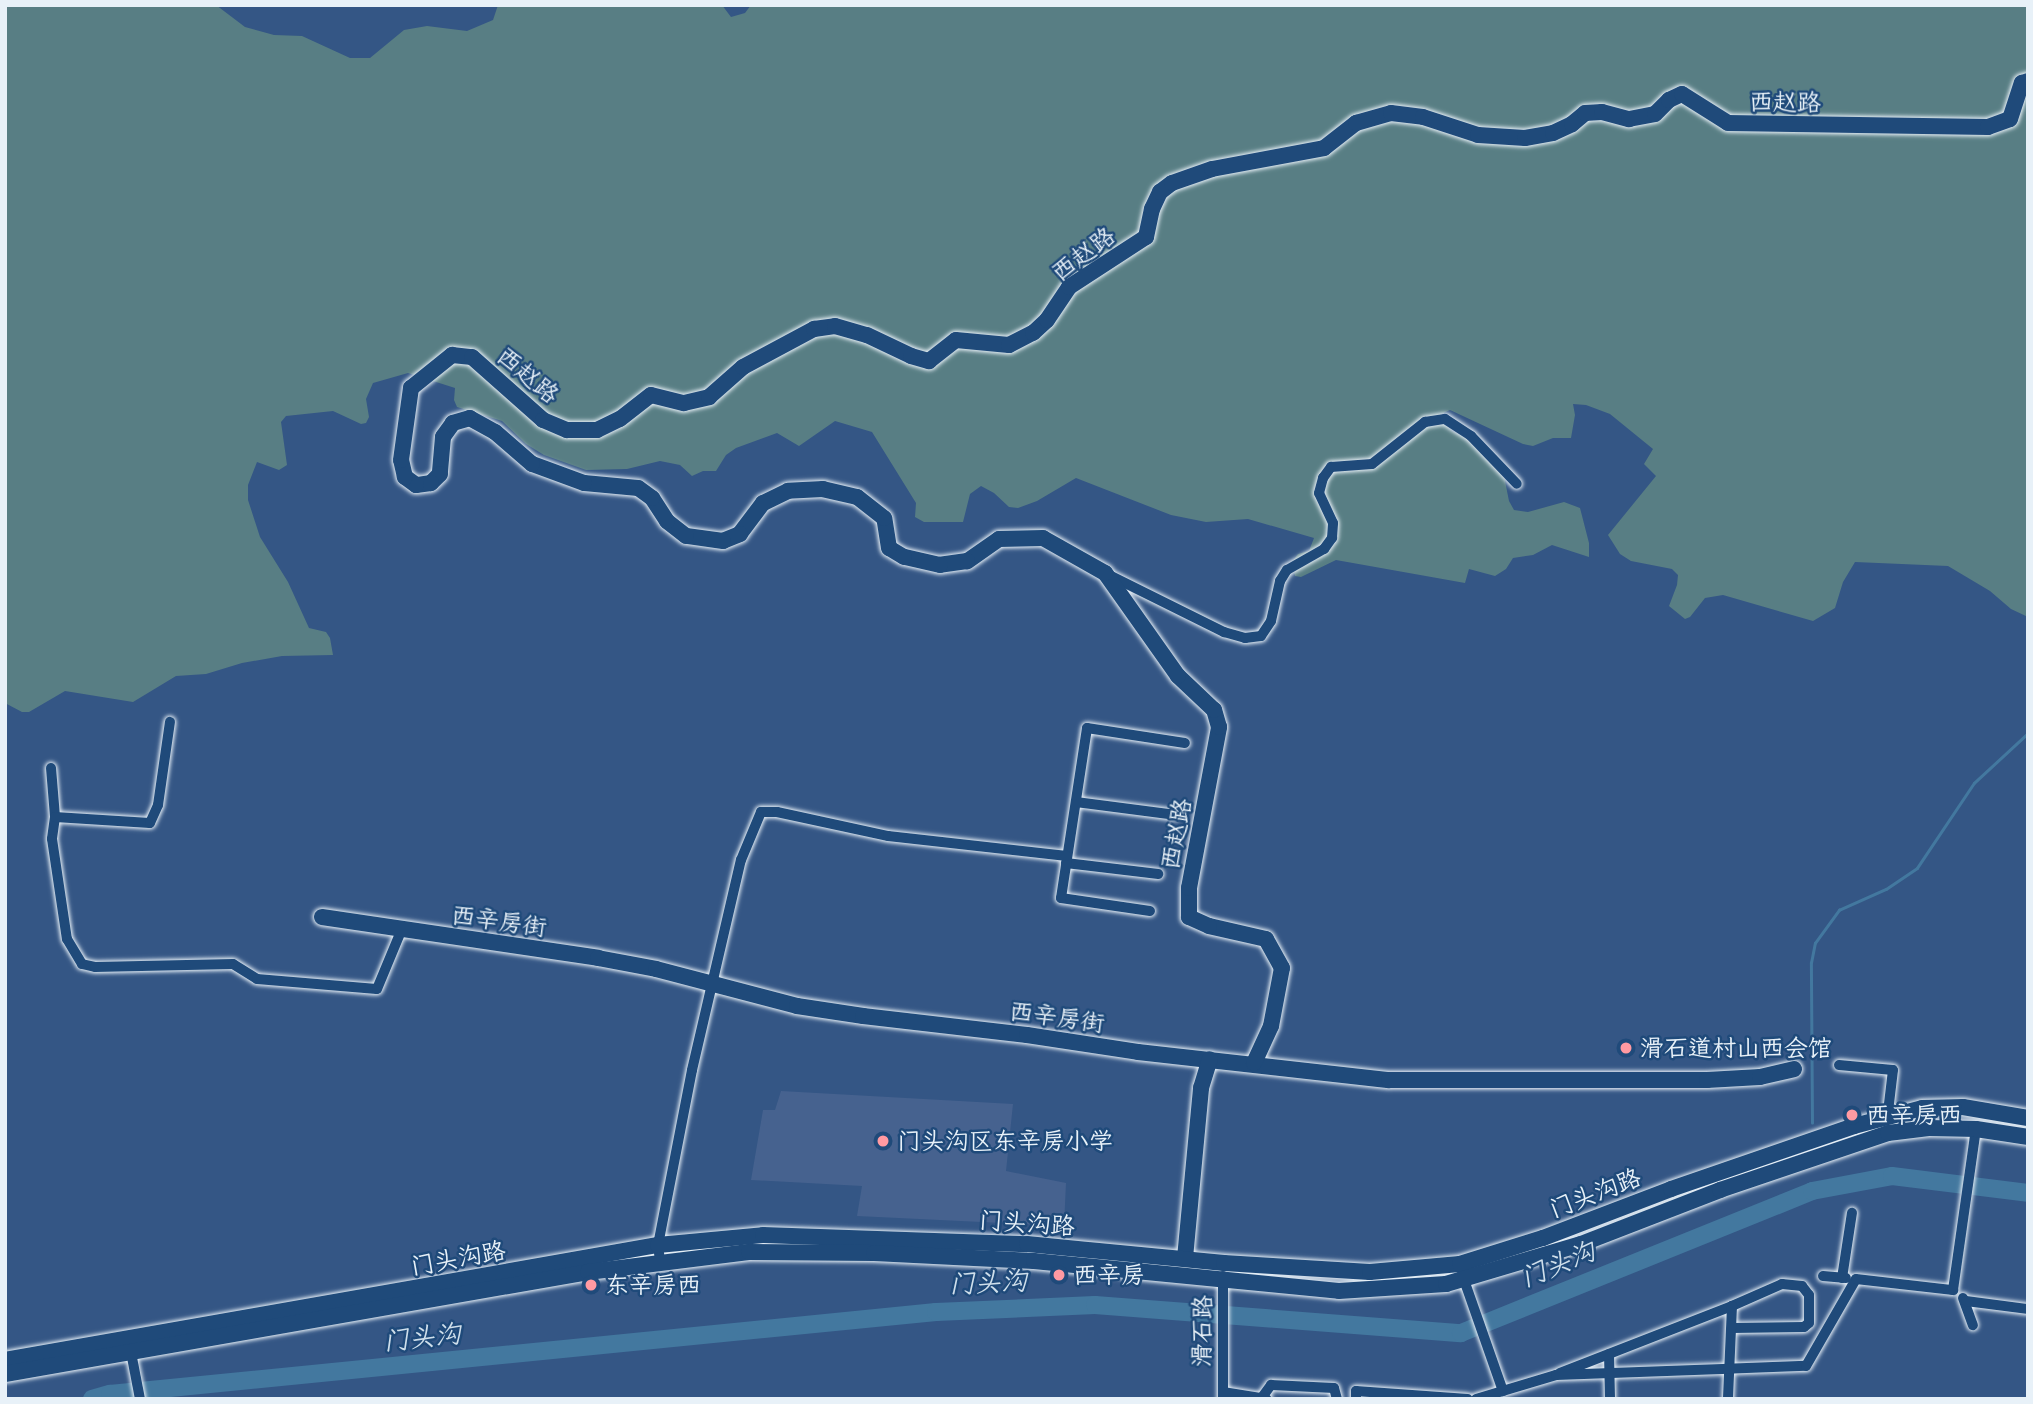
<!DOCTYPE html>
<html>
<head>
<meta charset="utf-8">
<style>
	body { margin:0 }
	#map { position:relative; width:2033px; height:1404px; overflow:hidden; background:#345685; font-family:Itim,"LXGW WenKai TC",sans-serif }
	div>[style] { position:absolute }
	[style*='--x'] { left:calc(var(--x)*1px); top:calc(var(--y)*1px); width:calc(var(--w)*1px); rotate:calc(var(--a)*1deg) }
	.built>* { inset:0; background:#46628f }
	.green>* { inset:0; background:#587e84 }
	.stream>* { height:2.5px; margin:-1.25px; padding:0 1.25px; transform-origin:1.25px; border-radius:1.25px; background:#43789f }
	.river>* { height:18px; margin:-9px; padding:0 9px; transform-origin:9px; border-radius:9px; background:#43789f }
	.roads { filter:drop-shadow(0 0 2px #e8f1f8) drop-shadow(0 0 2px #e8f1f8) }
	.street>* { height:10px; margin:-5px; padding:0 5px; transform-origin:5px; border-radius:5px; background:#1f4a7a }
	.secondary>* { height:16px; margin:-8px; padding:0 8px; transform-origin:8px; border-radius:8px; background:#1f4a7a }
	.dots>* { width:19px; height:19px; translate:-50% -50%; box-sizing:border-box; border:4px solid #1f4a7a; border-radius:50% }
	span { translate:-50% -50%; white-space:nowrap; text-align:center; line-height:1.15; -webkit-text-stroke:5px #1f4a7a; paint-order:stroke }
	.street-label { font-size:24px; color:#e8f1f8 }
	.poi-label { font-size:24px; color:#e8f1f8 }
	.left { translate:0 -50%; text-align:left }
	.water-label { font-size:26px; color:#cfdfeb; font-style:italic }
	.frame { position:absolute; inset:0; border:7px solid #e8f1f8; pointer-events:none }
</style>
</head>
<body>
<div id="map">
	<div class="built">
		<i style="clip-path:polygon(781px 1091px,1013px 1104px,1006px 1171px,1066px 1183px,1064px 1226px,857px 1216px,862px 1186px,751px 1180px,763px 1110px,775px 1110px)"></i>
	</div>
	<div class="green">
		<i style="clip-path:polygon(5px 5px,216px 5px,245px 27px,274px 35px,302px 36px,350px 58px,370px 58px,404px 30px,427px 26px,467px 31px,493px 20px,498px 5px,722px 5px,731px 17px,745px 13px,751px 5px,2028px 5px,2028px 617px,2011px 609px,1990px 591px,1948px 566px,1855px 562px,1843px 582px,1835px 608px,1813px 621px,1723px 595px,1705px 598px,1690px 617px,1685px 619px,1669px 606px,1677px 585px,1678px 575px,1672px 569px,1631px 561px,1620px 554px,1608px 535px,1656px 476px,1644px 464px,1653px 449px,1610px 414px,1586px 405px,1573px 404px,1575px 415px,1571px 438px,1553px 438px,1533px 446px,1523px 444px,1450px 410px,1441px 414px,1441px 420px,1452px 431px,1466px 438px,1503px 471px,1509px 501px,1514px 510px,1528px 512px,1564px 502px,1580px 508px,1589px 543px,1589px 557px,1552px 545px,1533px 555px,1513px 558px,1506px 569px,1495px 576px,1469px 569px,1465px 583px,1336px 560px,1301px 577px,1295px 576px,1292px 562px,1298px 554px,1309px 551px,1314px 538px,1248px 519px,1206px 522px,1171px 515px,1076px 478px,1037px 501px,1018px 508px,1009px 507px,994px 493px,981px 486px,970px 494px,963px 522px,924px 522px,915px 517px,916px 503px,872px 432px,835px 421px,799px 446px,777px 433px,736px 448px,726px 455px,716px 471px,703px 471px,692px 476px,680px 465px,660px 461px,627px 469px,586px 470px,544px 455px,526px 444px,502px 421px,457px 407px,454px 400px,455px 388px,408px 373px,373px 383px,366px 399px,369px 417px,366px 423px,361px 424px,333px 411px,286px 416px,281px 422px,287px 465px,279px 470px,257px 462px,248px 485px,248px 500px,260px 537px,288px 582px,309px 628px,326px 632px,330px 638px,333px 655px,282px 656px,242px 663px,206px 674px,176px 676px,133px 702px,65px 691px,29px 712px,22px 712px,5px 703px)"></i>
	</div>
	<div class="stream">
		<i style="--x:1812;--y:1123;--w:160;--a:-90.4"></i>
		<i style="--x:1811;--y:963;--w:20;--a:-79"></i>
		<i style="--x:1815;--y:943;--w:41;--a:-54"></i>
		<i style="--x:1839;--y:910;--w:51;--a:-24.1"></i>
		<i style="--x:1886;--y:889;--w:37;--a:-34"></i>
		<i style="--x:1917;--y:868;--w:102;--a:-56.2"></i>
		<i style="--x:1974;--y:783;--w:74;--a:-42.8"></i>
	</div>
	<div class="river">
		<i style="--x:92;--y:1399;--w:19;--a:-16"></i>
		<i style="--x:110;--y:1394;--w:830;--a:-5.67"></i>
		<i style="--x:936;--y:1312;--w:159;--a:-2.5"></i>
		<i style="--x:1095;--y:1305;--w:367;--a:4.4"></i>
		<i style="--x:1461;--y:1333;--w:379;--a:-22"></i>
		<i style="--x:1812;--y:1191;--w:81;--a:-10.6"></i>
		<i style="--x:1892;--y:1176;--w:137;--a:7.1"></i>
	</div>
	<div class="roads">
		<div class="street">
			<i style="--x:1107;--y:574;--w:131;--a:26.4"></i>
			<i style="--x:1224;--y:632;--w:22;--a:16"></i>
			<i style="--x:1245;--y:638;--w:16;--a:-7"></i>
			<i style="--x:1261;--y:636;--w:18;--a:-56"></i>
			<i style="--x:1271;--y:621;--w:41;--a:-77.3"></i>
			<i style="--x:1280;--y:581;--w:13;--a:-58"></i>
			<i style="--x:1287;--y:570;--w:43;--a:-29.6"></i>
			<i style="--x:1324;--y:549;--w:14;--a:-54"></i>
			<i style="--x:1332;--y:538;--w:15;--a:-86"></i>
			<i style="--x:1333;--y:523;--w:33;--a:-115"></i>
			<i style="--x:1319;--y:493;--w:16;--a:-75"></i>
			<i style="--x:1323;--y:478;--w:14;--a:-54"></i>
			<i style="--x:1331;--y:467;--w:41;--a:-4.2"></i>
			<i style="--x:1372;--y:464;--w:68;--a:-38.4"></i>
			<i style="--x:1425;--y:422;--w:20;--a:-9"></i>
			<i style="--x:1445;--y:419;--w:31;--a:33"></i>
			<i style="--x:1471;--y:436;--w:66;--a:46.2"></i>
			<i style="--x:51;--y:768;--w:49;--a:85.3"></i>
			<i style="--x:55;--y:817;--w:22;--a:98"></i>
			<i style="--x:52;--y:839;--w:101;--a:81.5"></i>
			<i style="--x:67;--y:939;--w:29;--a:59"></i>
			<i style="--x:82;--y:964;--w:13;--a:13"></i>
			<i style="--x:95;--y:967;--w:138;--a:-1.2"></i>
			<i style="--x:233;--y:964;--w:28;--a:32"></i>
			<i style="--x:257;--y:979;--w:120;--a:4.8"></i>
			<i style="--x:377;--y:989;--w:63;--a:-67.5"></i>
			<i style="--x:1076;--y:802;--w:101;--a:7.4"></i>
			<i style="--x:55;--y:817;--w:95;--a:3.6"></i>
			<i style="--x:150;--y:823;--w:20;--a:-66"></i>
			<i style="--x:158;--y:805;--w:84;--a:-81.8"></i>
			<i style="--x:1066;--y:863;--w:93;--a:6.8"></i>
			<i style="--x:1150;--y:911;--w:90;--a:-171.7"></i>
			<i style="--x:1061;--y:898;--w:172;--a:-81.3"></i>
			<i style="--x:1087;--y:728;--w:99;--a:8.7"></i>
			<i style="--x:1839;--y:1065;--w:54;--a:5.3"></i>
			<i style="--x:1893;--y:1070;--w:50;--a:96.8"></i>
			<i style="--x:660;--y:1261;--w:16;--a:-97"></i>
			<i style="--x:658;--y:1245;--w:178;--a:-79"></i>
			<i style="--x:692;--y:1070;--w:216;--a:-76.9"></i>
			<i style="--x:741;--y:860;--w:52;--a:-67.4"></i>
			<i style="--x:761;--y:812;--w:16;--a:0"></i>
			<i style="--x:777;--y:812;--w:114;--a:12.2"></i>
			<i style="--x:888;--y:836;--w:180;--a:6.4"></i>
			<i style="--x:1462;--y:1274;--w:124;--a:70.7"></i>
			<i style="--x:1823;--y:1276;--w:23;--a:5"></i>
			<i style="--x:1842;--y:1278;--w:66;--a:-81.3"></i>
			<i style="--x:1963;--y:1298;--w:29;--a:70"></i>
			<i style="--x:1966;--y:1301;--w:63;--a:7.4"></i>
			<i style="--x:1732;--y:1328;--w:72;--a:-0.8"></i>
			<i style="--x:1804;--y:1327;--w:6;--a:-39"></i>
			<i style="--x:1809;--y:1323;--w:28;--a:-90"></i>
			<i style="--x:1809;--y:1295;--w:11;--a:-128"></i>
			<i style="--x:1802;--y:1286;--w:20;--a:-174"></i>
			<i style="--x:1782;--y:1284;--w:55;--a:156.3"></i>
			<i style="--x:130;--y:1347;--w:53;--a:79.1"></i>
			<i style="--x:1609;--y:1354;--w:45;--a:88.7"></i>
			<i style="--x:1560;--y:1373;--w:185;--a:-21.3"></i>
			<i style="--x:1732;--y:1306;--w:93;--a:92.5"></i>
			<i style="--x:1223;--y:1392;--w:44;--a:9.2"></i>
			<i style="--x:1263;--y:1396;--w:14;--a:-54"></i>
			<i style="--x:1271;--y:1385;--w:63;--a:2.7"></i>
			<i style="--x:1334;--y:1388;--w:11;--a:75"></i>
			<i style="--x:1223;--y:1399;--w:123;--a:-90"></i>
			<i style="--x:1356;--y:1399;--w:8;--a:-90"></i>
			<i style="--x:1356;--y:1391;--w:112;--a:4.1"></i>
			<i style="--x:1476;--y:1399;--w:84;--a:-16.7"></i>
			<i style="--x:1556;--y:1375;--w:250;--a:-2.1"></i>
			<i style="--x:1806;--y:1366;--w:100;--a:-60.1"></i>
			<i style="--x:1856;--y:1279;--w:98;--a:6.5"></i>
			<i style="--x:1953;--y:1290;--w:163;--a:-81.9"></i>
		</div>
		<div class="secondary">
			<i style="--x:322;--y:917;--w:279;--a:8.4"></i>
			<i style="--x:598;--y:958;--w:59;--a:10.7"></i>
			<i style="--x:656;--y:969;--w:146;--a:14.7"></i>
			<i style="--x:797;--y:1006;--w:67;--a:8.6"></i>
			<i style="--x:863;--y:1016;--w:165;--a:6.6"></i>
			<i style="--x:1027;--y:1035;--w:112;--a:8.7"></i>
			<i style="--x:1138;--y:1052;--w:253;--a:6.4"></i>
			<i style="--x:1389;--y:1080;--w:318;--a:0"></i>
			<i style="--x:1707;--y:1080;--w:53;--a:-3.2"></i>
			<i style="--x:1760;--y:1077;--w:35;--a:-13"></i>
			<i style="--x:1254;--y:1063;--w:41;--a:-65.3"></i>
			<i style="--x:1271;--y:1026;--w:59;--a:-79.3"></i>
			<i style="--x:1282;--y:968;--w:33;--a:-119"></i>
			<i style="--x:1266;--y:939;--w:58;--a:-167.2"></i>
			<i style="--x:1209;--y:926;--w:22;--a:-156"></i>
			<i style="--x:1189;--y:917;--w:29;--a:-90"></i>
			<i style="--x:1189;--y:888;--w:164;--a:-79.4"></i>
			<i style="--x:1219;--y:727;--w:18;--a:-106"></i>
			<i style="--x:1214;--y:710;--w:50;--a:-136.6"></i>
			<i style="--x:1178;--y:676;--w:126;--a:-125.3"></i>
			<i style="--x:1105;--y:573;--w:71;--a:-150.6"></i>
			<i style="--x:1043;--y:538;--w:44;--a:178.7"></i>
			<i style="--x:999;--y:539;--w:39;--a:145"></i>
			<i style="--x:967;--y:561;--w:27;--a:172"></i>
			<i style="--x:940;--y:565;--w:37;--a:-167"></i>
			<i style="--x:904;--y:557;--w:17;--a:-149"></i>
			<i style="--x:889;--y:548;--w:30;--a:-99"></i>
			<i style="--x:884;--y:518;--w:34;--a:-142"></i>
			<i style="--x:857;--y:497;--w:35;--a:-167"></i>
			<i style="--x:823;--y:489;--w:35;--a:177"></i>
			<i style="--x:788;--y:491;--w:28;--a:154"></i>
			<i style="--x:763;--y:503;--w:39;--a:127"></i>
			<i style="--x:740;--y:534;--w:18;--a:158"></i>
			<i style="--x:723;--y:541;--w:37;--a:-172"></i>
			<i style="--x:686;--y:536;--w:24;--a:-142"></i>
			<i style="--x:667;--y:521;--w:27;--a:-123"></i>
			<i style="--x:652;--y:498;--w:17;--a:-144"></i>
			<i style="--x:638;--y:488;--w:54;--a:-174.7"></i>
			<i style="--x:584;--y:483;--w:55;--a:-159.9"></i>
			<i style="--x:532;--y:464;--w:49;--a:-139.1"></i>
			<i style="--x:495;--y:432;--w:29;--a:-151"></i>
			<i style="--x:470;--y:418;--w:18;--a:164"></i>
			<i style="--x:453;--y:423;--w:17;--a:126"></i>
			<i style="--x:443;--y:437;--w:37;--a:95"></i>
			<i style="--x:440;--y:474;--w:13;--a:135"></i>
			<i style="--x:431;--y:483;--w:15;--a:172"></i>
			<i style="--x:416;--y:485;--w:14;--a:-144"></i>
			<i style="--x:405;--y:477;--w:17;--a:-103"></i>
			<i style="--x:401;--y:460;--w:73;--a:-82.1"></i>
			<i style="--x:411;--y:388;--w:53;--a:-38.8"></i>
			<i style="--x:452;--y:355;--w:20;--a:6"></i>
			<i style="--x:472;--y:357;--w:95;--a:41.6"></i>
			<i style="--x:543;--y:420;--w:26;--a:23"></i>
			<i style="--x:567;--y:430;--w:30;--a:0"></i>
			<i style="--x:597;--y:430;--w:25;--a:-26"></i>
			<i style="--x:620;--y:419;--w:39;--a:-38"></i>
			<i style="--x:651;--y:395;--w:34;--a:14"></i>
			<i style="--x:684;--y:403;--w:26;--a:-13"></i>
			<i style="--x:709;--y:397;--w:45;--a:-41.4"></i>
			<i style="--x:743;--y:367;--w:81;--a:-28.2"></i>
			<i style="--x:814;--y:329;--w:21;--a:-8"></i>
			<i style="--x:835;--y:326;--w:33;--a:16"></i>
			<i style="--x:867;--y:335;--w:49;--a:25.5"></i>
			<i style="--x:911;--y:356;--w:19;--a:16"></i>
			<i style="--x:929;--y:361;--w:34;--a:-38"></i>
			<i style="--x:956;--y:340;--w:53;--a:5.4"></i>
			<i style="--x:1009;--y:345;--w:27;--a:-27"></i>
			<i style="--x:1033;--y:333;--w:19;--a:-43"></i>
			<i style="--x:1047;--y:320;--w:40;--a:-56"></i>
			<i style="--x:1069;--y:287;--w:92;--a:-33"></i>
			<i style="--x:1146;--y:237;--w:29;--a:-78"></i>
			<i style="--x:1152;--y:209;--w:19;--a:-65"></i>
			<i style="--x:1160;--y:192;--w:15;--a:-37"></i>
			<i style="--x:1172;--y:183;--w:42;--a:-19.3"></i>
			<i style="--x:1212;--y:169;--w:114;--a:-10.6"></i>
			<i style="--x:1324;--y:148;--w:41;--a:-38"></i>
			<i style="--x:1356;--y:123;--w:36;--a:-16"></i>
			<i style="--x:1391;--y:113;--w:32;--a:7"></i>
			<i style="--x:1423;--y:117;--w:58;--a:18.1"></i>
			<i style="--x:1478;--y:135;--w:47;--a:3.7"></i>
			<i style="--x:1525;--y:138;--w:28;--a:-10"></i>
			<i style="--x:1553;--y:133;--w:21;--a:-25"></i>
			<i style="--x:1572;--y:124;--w:17;--a:-40"></i>
			<i style="--x:1585;--y:113;--w:17;--a:-3"></i>
			<i style="--x:1602;--y:112;--w:28;--a:15"></i>
			<i style="--x:1629;--y:119;--w:26;--a:-11"></i>
			<i style="--x:1655;--y:114;--w:20;--a:-45"></i>
			<i style="--x:1669;--y:100;--w:14;--a:-25"></i>
			<i style="--x:1682;--y:94;--w:54;--a:32.2"></i>
			<i style="--x:1728;--y:123;--w:260;--a:0.9"></i>
			<i style="--x:1988;--y:127;--w:23;--a:-20"></i>
			<i style="--x:2010;--y:119;--w:38;--a:-72"></i>
			<i style="--x:2022;--y:83;--w:6;--a:-18"></i>
			<i style="--x:1185;--y:1258;--w:171;--a:-84.6"></i>
			<i style="--x:1201;--y:1088;--w:30;--a:-73"></i>
			<i style="--x:5;--y:1360;--w:663;--a:-9.99"></i>
			<i style="--x:658;--y:1245;--w:105;--a:-5.4"></i>
			<i style="--x:763;--y:1235;--w:264;--a:2"></i>
			<i style="--x:1027;--y:1244;--w:198;--a:5.5"></i>
			<i style="--x:1224;--y:1263;--w:146;--a:3.5"></i>
			<i style="--x:1370;--y:1272;--w:90;--a:-5.1"></i>
			<i style="--x:1460;--y:1264;--w:87;--a:-17.4"></i>
			<i style="--x:1543;--y:1238;--w:137;--a:-20.9"></i>
			<i style="--x:1671;--y:1189;--w:194;--a:-19"></i>
			<i style="--x:1854;--y:1126;--w:70;--a:-14.8"></i>
			<i style="--x:1922;--y:1108;--w:41;--a:-1.4"></i>
			<i style="--x:1963;--y:1107;--w:66;--a:9.6"></i>
			<i style="--x:5;--y:1374;--w:592;--a:-9.92"></i>
			<i style="--x:588;--y:1272;--w:162;--a:-7.1"></i>
			<i style="--x:749;--y:1252;--w:125;--a:0.5"></i>
			<i style="--x:874;--y:1253;--w:160;--a:2.9"></i>
			<i style="--x:1034;--y:1261;--w:306;--a:5.6"></i>
			<i style="--x:1339;--y:1291;--w:107;--a:-3.7"></i>
			<i style="--x:1446;--y:1284;--w:141;--a:-16.5"></i>
			<i style="--x:1581;--y:1244;--w:149;--a:-21.2"></i>
			<i style="--x:1720;--y:1190;--w:177;--a:-18.7"></i>
			<i style="--x:1888;--y:1133;--w:41;--a:-7"></i>
			<i style="--x:1929;--y:1128;--w:47;--a:1.2"></i>
			<i style="--x:1976;--y:1129;--w:53;--a:8.7"></i>
		</div>
	</div>
	<div class="dots">
		<i style="left:1626px;top:1048px;background:#ff9aa2"></i>
		<i style="left:1852px;top:1115px;background:#ff9aa2"></i>
		<i style="left:883px;top:1141px;background:#ff9aa2"></i>
		<i style="left:1059px;top:1275px;background:#ff9aa2"></i>
		<i style="left:591px;top:1285px;background:#ff9aa2"></i>
	</div>
	<div class="street-label">
		<span style="left:1785px;top:102px;rotate:1deg">西赵路</span>
		<span style="left:1083px;top:254px;rotate:-37deg">西赵路</span>
		<span style="left:528px;top:375px;rotate:40deg">西赵路</span>
		<span style="left:1176px;top:834px;rotate:-79deg">西赵路</span>
		<span style="left:499px;top:921px;rotate:8deg">西辛房街</span>
		<span style="left:1057px;top:1017px;rotate:8deg">西辛房街</span>
		<span style="left:1595px;top:1193px;rotate:-21deg">门头沟路</span>
		<span style="left:1027px;top:1223px;rotate:4deg">门头沟路</span>
		<span style="left:458px;top:1258px;rotate:-10deg">门头沟路</span>
		<span style="left:1202px;top:1331px;rotate:-89deg">滑石路</span>
	</div>
	<div class="poi-label">
		<span class="left" style="left:1640px;top:1048px">滑石道村山西会馆</span>
		<span class="left" style="left:1866px;top:1115px">西辛房西</span>
		<span class="left" style="left:897px;top:1141px">门头沟区东辛房小学</span>
		<span class="left" style="left:1073px;top:1275px">西辛房</span>
		<span class="left" style="left:605px;top:1285px">东辛房西</span>
	</div>
	<div class="water-label">
		<span style="left:1558px;top:1265px;rotate:-22deg">门头沟</span>
		<span style="left:988px;top:1283px;rotate:-2deg">门头沟</span>
		<span style="left:422px;top:1338px;rotate:-6deg">门头沟</span>
	</div>
	<div class="frame"></div>
</div>
</body>
</html>
